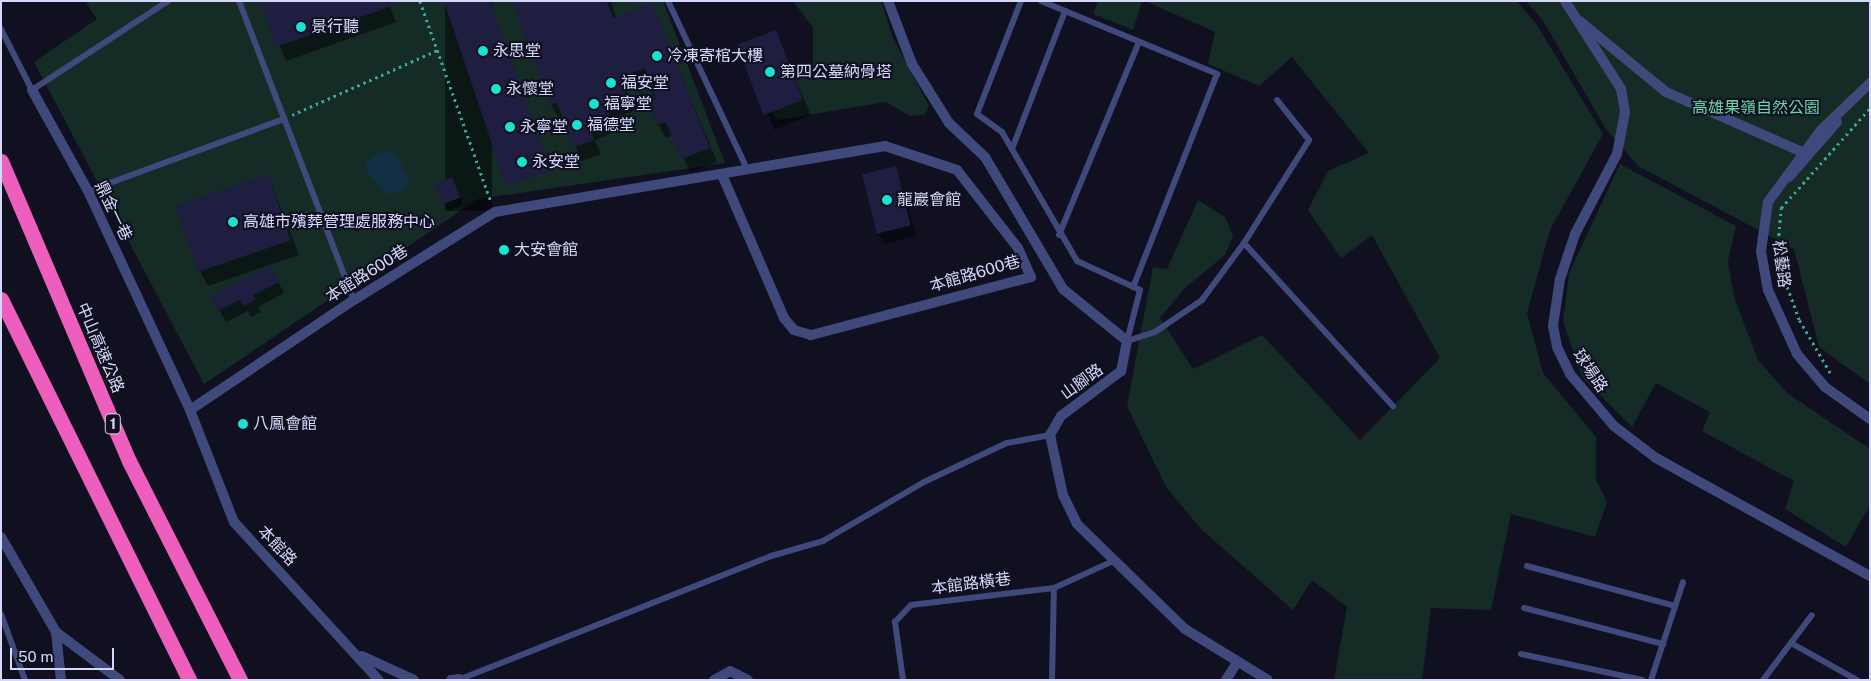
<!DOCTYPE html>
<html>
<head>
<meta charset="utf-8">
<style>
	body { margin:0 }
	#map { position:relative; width:1871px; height:681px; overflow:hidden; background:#101021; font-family:"Public Sans","Noto Sans TC",sans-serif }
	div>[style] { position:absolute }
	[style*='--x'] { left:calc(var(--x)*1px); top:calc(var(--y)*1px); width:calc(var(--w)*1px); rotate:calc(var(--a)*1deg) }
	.green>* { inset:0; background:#142b26 }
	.water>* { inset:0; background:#132f43 }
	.shadow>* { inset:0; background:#0007; transform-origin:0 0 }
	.building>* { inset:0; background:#1f1e40; transform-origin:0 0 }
	.path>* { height:2.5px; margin-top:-1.25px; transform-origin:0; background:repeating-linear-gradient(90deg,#3ca88d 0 2.5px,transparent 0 6.5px) }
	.service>* { height:6px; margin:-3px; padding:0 3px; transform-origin:3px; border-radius:3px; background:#40497b }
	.minor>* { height:10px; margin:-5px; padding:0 5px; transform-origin:5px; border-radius:5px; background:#40497b }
	.tertiary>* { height:10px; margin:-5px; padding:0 5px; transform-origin:5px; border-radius:5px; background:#40497b }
	.motorway>* { height:15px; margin:-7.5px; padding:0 7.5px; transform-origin:7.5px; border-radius:7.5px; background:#ed5ebd }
	.dots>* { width:14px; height:14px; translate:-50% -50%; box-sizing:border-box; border:2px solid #101021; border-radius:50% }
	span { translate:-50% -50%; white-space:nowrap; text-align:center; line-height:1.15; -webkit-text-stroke:4px #101021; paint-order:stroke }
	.shield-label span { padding:1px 4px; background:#101021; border:1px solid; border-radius:4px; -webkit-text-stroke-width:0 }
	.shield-label { font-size:15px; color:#d5d8fa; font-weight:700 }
	.poi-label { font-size:16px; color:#d5d8fa }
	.left { translate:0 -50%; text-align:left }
	.park-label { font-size:16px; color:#69d2a5 }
	.street-label { font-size:16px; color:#d5d8fa }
	.frame { position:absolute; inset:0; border:2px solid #d5d8fa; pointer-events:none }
	.scale { position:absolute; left:10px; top:648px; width:104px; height:22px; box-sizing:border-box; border:2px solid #d5d8fa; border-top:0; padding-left:6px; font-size:15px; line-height:18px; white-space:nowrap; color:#d5d8fa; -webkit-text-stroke:4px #101021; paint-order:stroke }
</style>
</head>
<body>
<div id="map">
	<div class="green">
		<i style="clip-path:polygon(85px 1px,663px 1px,725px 163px,478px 199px,204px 384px,34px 62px,97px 19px)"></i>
		<i style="clip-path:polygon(793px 1px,881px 1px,893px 38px,929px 106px,924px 115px,910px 116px,886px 102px,778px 120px,768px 106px,813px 63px,813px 28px)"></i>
		<i style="clip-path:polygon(1098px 1px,1142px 1px,1133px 30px,1093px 14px)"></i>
		<i style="clip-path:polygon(1145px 1px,1517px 1px,1537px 25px,1603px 134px,1550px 230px,1527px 313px,1543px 373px,1596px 437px,1596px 480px,1607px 502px,1595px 537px,1511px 514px,1491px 610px,1431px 608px,1422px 680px,1334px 680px,1347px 607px,1312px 580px,1293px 610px,1201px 529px,1166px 487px,1127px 406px,1153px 267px,1167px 269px,1198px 200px,1225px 217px,1233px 236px,1225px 255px,1186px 287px,1160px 318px,1193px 369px,1262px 335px,1360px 440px,1440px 358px,1372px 235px,1341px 258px,1308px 210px,1328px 171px,1369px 153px,1292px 57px,1259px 86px,1208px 64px,1215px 32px)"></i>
		<i style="clip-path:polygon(1526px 1px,1870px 1px,1870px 384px,1819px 347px,1794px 249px,1638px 166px,1606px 129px,1542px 19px)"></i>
		<i style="clip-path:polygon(1620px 164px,1736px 226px,1728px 261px,1734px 297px,1758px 360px,1787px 393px,1870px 449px,1870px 505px,1846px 547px,1785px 509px,1794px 481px,1702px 431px,1710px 412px,1656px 383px,1632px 427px,1582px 377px,1563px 321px,1569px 273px)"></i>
	</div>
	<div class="water">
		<i style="clip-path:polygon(380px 152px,395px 153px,409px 179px,407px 189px,386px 194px,367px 171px,365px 162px)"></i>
	</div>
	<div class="shadow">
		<i style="clip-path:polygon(388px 1px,396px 22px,286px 61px,262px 2px)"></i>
		<i style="left:445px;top:1px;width:47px;height:210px"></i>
		<i style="clip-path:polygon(513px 1px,611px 1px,616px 18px,651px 3px,717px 162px,690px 172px,673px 135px,666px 138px,658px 124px,651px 82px,626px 90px,633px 112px,612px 117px,617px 131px,595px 140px,601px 154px,582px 161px,563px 117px,559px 118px,551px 105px)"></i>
		<i style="left:775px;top:31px;width:91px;height:39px;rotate:67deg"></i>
		<i style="clip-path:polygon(896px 168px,917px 236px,885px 244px,878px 233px)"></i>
		<i style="clip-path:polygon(268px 175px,299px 255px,208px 286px,200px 271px)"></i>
		<i style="clip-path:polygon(455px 186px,463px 204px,448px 211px,444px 203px)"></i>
		<i style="clip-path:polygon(276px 278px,284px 293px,258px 307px,261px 312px,251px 317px,248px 311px,226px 322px,212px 297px)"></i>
	</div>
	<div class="building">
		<i style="clip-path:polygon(260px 1px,400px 1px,400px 3px,276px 47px)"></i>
		<i style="clip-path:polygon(444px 1px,490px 1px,551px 171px,506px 186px)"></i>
		<i style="clip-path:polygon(512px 1px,607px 1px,613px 18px,652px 2px,710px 148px,681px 159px,666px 122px,657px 125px,648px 102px,656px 99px,645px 68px,620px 77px,627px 98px,605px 103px,611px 117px,589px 127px,594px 140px,573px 148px,557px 103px,550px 105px)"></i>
		<i style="left:776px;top:30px;width:75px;height:42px;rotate:69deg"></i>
		<i style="left:896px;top:166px;width:61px;height:35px;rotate:76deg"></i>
		<i style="left:268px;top:174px;width:70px;height:98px;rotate:71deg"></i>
		<i style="left:452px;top:177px;width:22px;height:18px;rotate:68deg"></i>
		<i style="clip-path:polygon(271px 266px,279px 282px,253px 295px,256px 300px,244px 306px,240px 300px,218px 311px,210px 296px)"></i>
	</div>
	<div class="path">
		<i style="--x:420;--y:1;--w:212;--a:70.5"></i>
		<i style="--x:292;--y:115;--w:159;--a:-24.1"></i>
		<i style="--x:1830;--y:373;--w:61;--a:-120.3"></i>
		<i style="--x:1799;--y:320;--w:37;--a:-110"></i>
		<i style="--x:1786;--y:285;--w:44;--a:-100.5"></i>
		<i style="--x:1778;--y:242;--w:34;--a:-85"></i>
		<i style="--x:1781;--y:208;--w:134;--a:-48.3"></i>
	</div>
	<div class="service">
		<i style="--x:239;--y:1;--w:320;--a:69"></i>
		<i style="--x:668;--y:1;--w:188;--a:64.8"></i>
		<i style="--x:1021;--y:1;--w:121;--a:111.3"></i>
		<i style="--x:977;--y:114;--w:31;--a:36"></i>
		<i style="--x:1002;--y:132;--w:149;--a:59.8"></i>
		<i style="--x:1077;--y:261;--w:69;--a:24.7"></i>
		<i style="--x:1140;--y:290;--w:53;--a:104.3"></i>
		<i style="--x:1041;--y:1;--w:191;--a:22.5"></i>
		<i style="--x:1217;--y:74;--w:229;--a:111.5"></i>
		<i style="--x:1;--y:29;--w:68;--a:63.1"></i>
		<i style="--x:32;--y:90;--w:163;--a:-33.2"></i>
		<i style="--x:1012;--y:149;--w:148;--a:-69"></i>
		<i style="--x:88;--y:191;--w:209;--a:-20.2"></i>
		<i style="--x:1059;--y:235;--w:209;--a:-67.5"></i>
		<i style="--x:1244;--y:243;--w:122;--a:-57.7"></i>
		<i style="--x:1309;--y:140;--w:51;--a:-128.7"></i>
		<i style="--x:1127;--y:341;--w:29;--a:-18"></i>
		<i style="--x:1155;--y:332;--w:57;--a:-34.2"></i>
		<i style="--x:1202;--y:300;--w:71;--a:-53.6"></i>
		<i style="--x:1244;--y:243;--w:221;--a:47.6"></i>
		<i style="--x:1527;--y:566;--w:153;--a:15.1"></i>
		<i style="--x:1524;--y:608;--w:144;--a:14.5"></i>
		<i style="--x:1;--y:614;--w:70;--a:70"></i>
		<i style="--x:1791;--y:643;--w:76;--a:29.3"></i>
		<i style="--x:1521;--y:654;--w:124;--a:12.1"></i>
		<i style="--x:458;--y:680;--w:337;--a:-21.6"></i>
		<i style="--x:771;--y:556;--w:54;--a:-16.1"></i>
		<i style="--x:823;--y:541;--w:117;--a:-30.3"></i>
		<i style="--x:924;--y:482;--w:92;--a:-25.2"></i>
		<i style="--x:1007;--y:443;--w:44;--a:-10.5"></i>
		<i style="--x:903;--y:680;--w:59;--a:-97.9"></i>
		<i style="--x:895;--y:622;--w:23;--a:-47"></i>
		<i style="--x:911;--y:605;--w:144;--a:-6.8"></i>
		<i style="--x:1054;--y:588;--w:63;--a:-24.5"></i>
		<i style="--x:1052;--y:680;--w:92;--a:-88.8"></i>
		<i style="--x:1651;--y:680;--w:103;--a:-71.9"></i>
		<i style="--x:1763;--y:680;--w:81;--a:-53"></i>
	</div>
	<div class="minor">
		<i style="--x:888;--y:1;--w:67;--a:69.1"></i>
		<i style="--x:912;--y:64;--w:70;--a:57.9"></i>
		<i style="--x:949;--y:123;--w:50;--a:43.4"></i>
		<i style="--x:985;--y:157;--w:153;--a:59.4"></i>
		<i style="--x:1063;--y:289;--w:82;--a:39.1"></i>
		<i style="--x:1127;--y:341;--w:31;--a:101"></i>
		<i style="--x:1121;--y:371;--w:75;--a:143.1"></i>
		<i style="--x:1061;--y:416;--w:22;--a:120"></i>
		<i style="--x:1050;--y:435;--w:61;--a:77.8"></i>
		<i style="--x:1063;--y:495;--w:32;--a:64"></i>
		<i style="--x:1077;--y:524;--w:151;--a:44.2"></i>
		<i style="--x:1185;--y:629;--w:97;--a:31.6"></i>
		<i style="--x:1565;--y:1;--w:104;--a:57.5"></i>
		<i style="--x:1621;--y:89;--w:23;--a:80"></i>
		<i style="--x:1625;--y:112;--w:43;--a:100.8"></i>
		<i style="--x:1617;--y:154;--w:90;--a:117.7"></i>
		<i style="--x:1575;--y:234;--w:47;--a:108.4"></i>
		<i style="--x:1560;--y:279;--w:48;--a:98.5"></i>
		<i style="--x:1553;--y:326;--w:21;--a:79"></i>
		<i style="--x:1557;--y:347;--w:30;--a:64"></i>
		<i style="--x:1570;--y:374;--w:68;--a:49.8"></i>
		<i style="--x:1614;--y:426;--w:53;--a:37.3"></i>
		<i style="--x:1656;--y:458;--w:244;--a:28.9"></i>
		<i style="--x:32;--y:90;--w:115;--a:61"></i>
		<i style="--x:88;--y:191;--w:242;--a:65"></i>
		<i style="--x:190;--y:410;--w:120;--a:68.6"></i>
		<i style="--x:234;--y:522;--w:214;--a:47.5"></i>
		<i style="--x:190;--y:410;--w:197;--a:-33.9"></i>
		<i style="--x:354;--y:300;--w:166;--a:-32"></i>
		<i style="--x:495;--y:212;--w:396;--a:-9.6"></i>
		<i style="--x:885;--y:146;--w:76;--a:18.4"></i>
		<i style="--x:957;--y:170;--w:99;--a:52"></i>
		<i style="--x:1018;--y:248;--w:32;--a:66"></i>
		<i style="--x:1031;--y:277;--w:228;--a:165.2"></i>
		<i style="--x:811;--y:335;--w:18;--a:-164"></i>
		<i style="--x:794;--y:330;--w:16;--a:-130"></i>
		<i style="--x:784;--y:318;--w:154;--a:-113.4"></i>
		<i style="--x:56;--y:632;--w:48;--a:84.1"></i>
		<i style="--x:362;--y:656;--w:57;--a:24.8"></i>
		<i style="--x:451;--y:680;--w:8;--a:-7"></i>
		<i style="--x:714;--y:680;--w:18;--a:-29"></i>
		<i style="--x:730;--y:671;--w:20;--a:27"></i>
		<i style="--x:1226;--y:680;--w:19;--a:-58"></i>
	</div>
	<div class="tertiary">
		<i style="--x:1576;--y:18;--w:117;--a:39.4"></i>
		<i style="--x:1666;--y:92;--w:149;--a:23.8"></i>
		<i style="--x:1870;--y:83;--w:68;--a:136.2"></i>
		<i style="--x:1821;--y:130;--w:89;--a:126.4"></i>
		<i style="--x:1768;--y:202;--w:49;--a:98.1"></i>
		<i style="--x:1761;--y:251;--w:40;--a:80"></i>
		<i style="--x:1768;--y:290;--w:70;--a:65.6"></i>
		<i style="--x:1797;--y:354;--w:43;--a:49.7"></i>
		<i style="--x:1825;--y:387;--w:55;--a:35.4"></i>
		<i style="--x:1789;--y:177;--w:73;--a:-48.9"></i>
		<i style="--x:1;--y:537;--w:110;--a:59.9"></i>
		<i style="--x:56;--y:632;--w:80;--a:36.9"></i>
	</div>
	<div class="motorway">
		<i style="--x:1;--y:161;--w:326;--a:66.9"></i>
		<i style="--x:129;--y:461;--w:246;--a:63.1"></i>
		<i style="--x:1;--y:299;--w:425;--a:63.7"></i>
	</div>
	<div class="dots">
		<i style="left:301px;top:27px;background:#19e2d1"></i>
		<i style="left:483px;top:51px;background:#19e2d1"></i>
		<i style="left:657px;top:56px;background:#19e2d1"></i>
		<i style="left:770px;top:72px;background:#19e2d1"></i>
		<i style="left:611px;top:83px;background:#19e2d1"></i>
		<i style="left:496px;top:89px;background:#19e2d1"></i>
		<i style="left:594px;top:104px;background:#19e2d1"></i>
		<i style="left:577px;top:125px;background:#19e2d1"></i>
		<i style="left:510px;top:127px;background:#19e2d1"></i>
		<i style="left:522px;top:162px;background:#19e2d1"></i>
		<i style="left:887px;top:200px;background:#19e2d1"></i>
		<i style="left:233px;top:222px;background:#19e2d1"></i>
		<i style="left:504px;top:250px;background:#19e2d1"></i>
		<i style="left:243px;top:424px;background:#19e2d1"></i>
	</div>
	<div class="shield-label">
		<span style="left:113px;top:424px">1</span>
	</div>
	<div class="poi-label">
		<span class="left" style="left:311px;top:27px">景行聽</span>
		<span class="left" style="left:493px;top:51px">永思堂</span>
		<span class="left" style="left:667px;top:56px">冷凍寄棺大樓</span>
		<span class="left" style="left:780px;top:72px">第四公墓納骨塔</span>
		<span class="left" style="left:621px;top:83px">福安堂</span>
		<span class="left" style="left:506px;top:89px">永懷堂</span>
		<span class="left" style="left:604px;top:104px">福寧堂</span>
		<span class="left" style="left:587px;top:125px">福德堂</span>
		<span class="left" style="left:520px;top:127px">永寧堂</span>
		<span class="left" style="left:532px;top:162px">永安堂</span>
		<span class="left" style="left:897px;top:200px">龍巖會館</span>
		<span class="left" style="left:243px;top:222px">高雄市殯葬管理處服務中心</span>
		<span class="left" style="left:514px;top:250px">大安會館</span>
		<span class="left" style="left:253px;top:424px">八鳳會館</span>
	</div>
	<div class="park-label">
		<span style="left:1756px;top:108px">高雄果嶺自然公園</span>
	</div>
	<div class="street-label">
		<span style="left:113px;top:211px;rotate:64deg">鼎金一巷</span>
		<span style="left:1781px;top:264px;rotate:82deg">松藝路</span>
		<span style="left:367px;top:274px;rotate:-32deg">本館路600巷</span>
		<span style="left:975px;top:274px;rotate:-16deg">本館路600巷</span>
		<span style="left:100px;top:348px;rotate:67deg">中山高速公路</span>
		<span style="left:1590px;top:371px;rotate:56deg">球場路</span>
		<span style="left:1082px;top:382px;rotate:-36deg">山腳路</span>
		<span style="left:277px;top:546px;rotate:47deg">本館路</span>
		<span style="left:971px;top:584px;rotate:-7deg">本館路橫巷</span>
	</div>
	<div class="frame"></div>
	<div class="scale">50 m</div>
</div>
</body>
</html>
